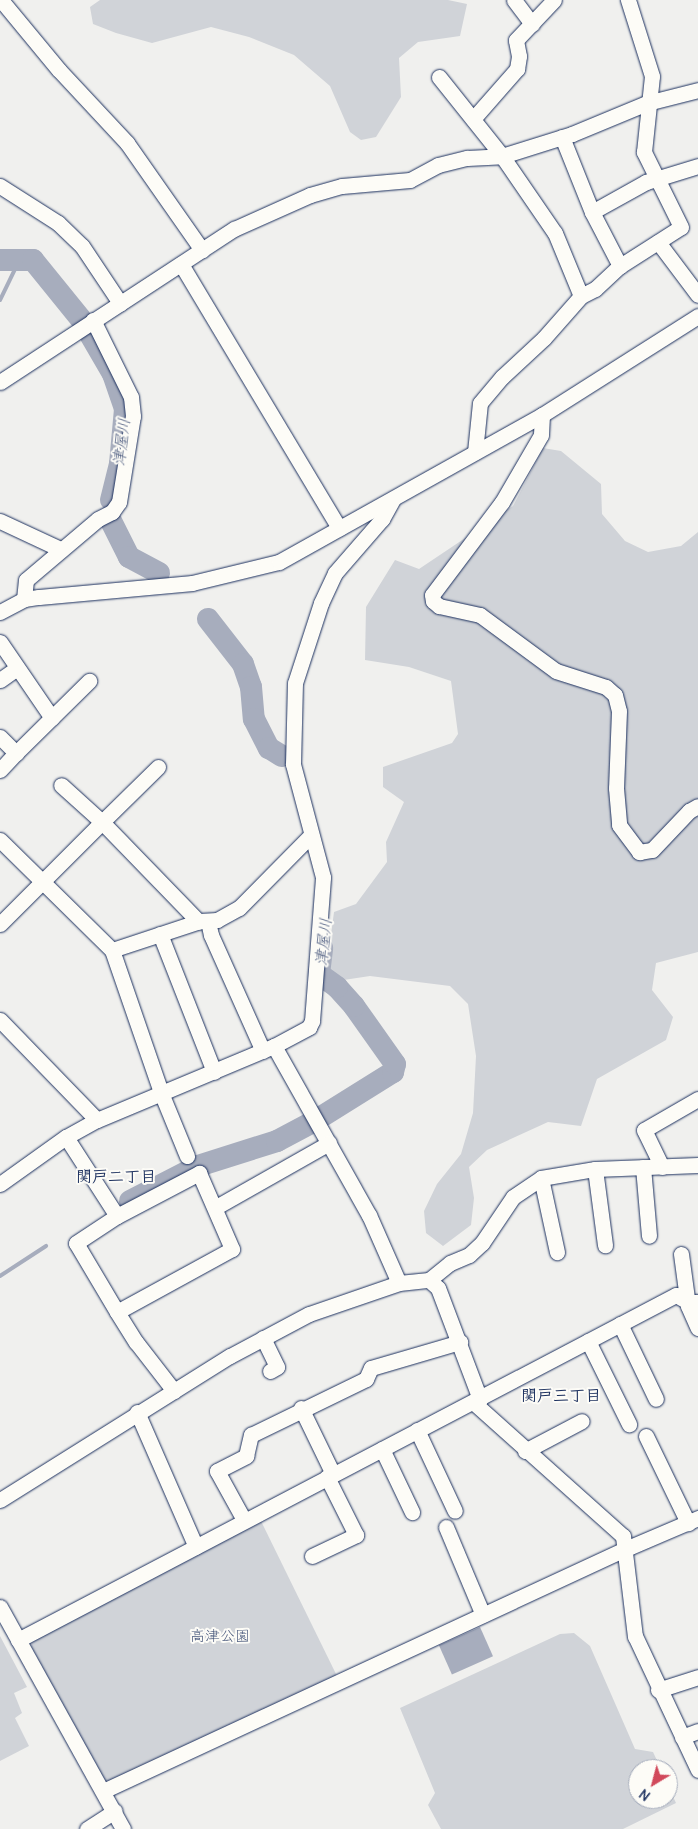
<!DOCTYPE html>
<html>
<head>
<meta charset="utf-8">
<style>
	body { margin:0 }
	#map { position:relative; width:698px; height:1829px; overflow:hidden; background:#f0f0ee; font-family:Delius,"Klee One",sans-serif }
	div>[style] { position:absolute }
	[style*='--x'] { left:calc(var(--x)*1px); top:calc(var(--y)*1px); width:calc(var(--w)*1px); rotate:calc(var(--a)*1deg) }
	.green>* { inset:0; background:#d0d3d8 }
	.water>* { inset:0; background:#a7adbd; transform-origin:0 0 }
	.stream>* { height:4px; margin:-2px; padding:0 2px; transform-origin:2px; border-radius:2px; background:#a7adbd }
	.river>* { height:22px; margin:-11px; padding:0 11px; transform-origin:11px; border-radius:11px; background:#a7adbd }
	.roads { filter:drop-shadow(0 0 1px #1b2f5e) drop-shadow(0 0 1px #1b2f5e) }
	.minor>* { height:15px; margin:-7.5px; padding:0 7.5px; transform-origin:7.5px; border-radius:7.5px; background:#fdfcf7 }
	span { translate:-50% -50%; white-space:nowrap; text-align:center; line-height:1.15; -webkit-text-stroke:4px #fdfcf7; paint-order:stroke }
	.park-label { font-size:15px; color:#48587c }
	.water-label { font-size:16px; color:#4c5b7f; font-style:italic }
	.neighbourhood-label { font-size:16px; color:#1b2f5e; font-weight:700 }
	.north { position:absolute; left:628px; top:1759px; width:50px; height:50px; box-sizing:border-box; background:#fdfcf7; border:1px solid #a3aaba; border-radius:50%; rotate:217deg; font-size:14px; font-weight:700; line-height:20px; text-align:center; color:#1b2f5e }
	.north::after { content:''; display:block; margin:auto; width:18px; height:22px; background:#d1495b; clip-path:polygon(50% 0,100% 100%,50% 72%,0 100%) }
</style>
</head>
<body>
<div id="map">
	<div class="green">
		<i style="clip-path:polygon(100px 0,448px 0,467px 4px,460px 36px,418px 42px,399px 58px,401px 97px,376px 137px,361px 140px,350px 132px,330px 86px,294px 55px,249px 37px,211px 27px,152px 43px,116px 33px,93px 24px,90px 7px)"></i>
		<i style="clip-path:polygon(543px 448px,561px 451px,601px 484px,602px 514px,625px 541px,648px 552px,681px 546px,698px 532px,698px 952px,656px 963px,652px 990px,673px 1017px,666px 1040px,597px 1079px,581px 1126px,548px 1122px,487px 1150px,469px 1167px,474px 1198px,471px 1225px,443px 1246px,426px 1233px,424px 1211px,437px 1184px,461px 1154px,473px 1113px,476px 1056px,468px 1004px,450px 986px,370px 976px,337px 981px,326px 972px,334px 912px,356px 904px,387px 862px,386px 842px,404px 802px,383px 787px,383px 767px,452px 743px,458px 734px,451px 681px,409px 667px,365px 660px,366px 607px,395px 560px,419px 569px,513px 506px)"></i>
		<i style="clip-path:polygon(260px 1519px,337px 1676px,112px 1781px,103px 1782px,31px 1646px,33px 1639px)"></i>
		<i style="clip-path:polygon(574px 1633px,590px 1646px,635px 1749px,653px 1752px,661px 1769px,638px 1769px,638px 1799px,668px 1799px,668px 1786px,676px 1803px,623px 1829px,441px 1829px,428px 1805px,435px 1793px,400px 1708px,560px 1634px)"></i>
		<i style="clip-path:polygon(0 1636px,27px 1687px,14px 1693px,22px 1713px,15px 1718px,29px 1746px,0 1761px)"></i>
	</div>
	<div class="water">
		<i style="left:480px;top:1627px;width:32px;height:45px;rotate:66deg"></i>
	</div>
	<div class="stream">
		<i style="--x:0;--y:300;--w:34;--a:-64"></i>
		<i style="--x:15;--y:269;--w:11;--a:-117"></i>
		<i style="--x:0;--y:1276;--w:55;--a:-33.1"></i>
	</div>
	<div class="river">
		<i style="--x:0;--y:260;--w:33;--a:0"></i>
		<i style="--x:33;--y:260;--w:75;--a:51"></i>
		<i style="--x:88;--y:331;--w:50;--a:59.8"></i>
		<i style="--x:113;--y:374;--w:37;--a:71"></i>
		<i style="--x:125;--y:409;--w:55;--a:95.2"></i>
		<i style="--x:120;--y:464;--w:37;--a:104"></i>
		<i style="--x:111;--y:521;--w:40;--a:63.4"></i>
		<i style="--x:129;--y:557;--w:34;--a:28"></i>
		<i style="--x:208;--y:619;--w:57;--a:52.1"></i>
		<i style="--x:243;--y:664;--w:24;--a:71"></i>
		<i style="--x:251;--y:687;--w:32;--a:85"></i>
		<i style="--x:254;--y:719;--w:33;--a:63"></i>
		<i style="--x:269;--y:748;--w:15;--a:32"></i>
		<i style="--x:321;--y:1117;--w:85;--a:-32"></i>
		<i style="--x:393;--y:1072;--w:8;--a:-76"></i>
		<i style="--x:395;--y:1064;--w:71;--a:-125.3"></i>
		<i style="--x:354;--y:1006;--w:25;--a:-132"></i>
		<i style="--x:337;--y:987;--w:22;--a:-144"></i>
		<i style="--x:319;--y:974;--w:26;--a:-83"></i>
		<i style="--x:130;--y:1201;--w:76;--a:-27.2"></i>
		<i style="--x:198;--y:1166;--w:83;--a:-17.6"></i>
		<i style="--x:277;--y:1141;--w:40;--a:-28"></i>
	</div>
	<div class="roads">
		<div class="minor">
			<i style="--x:1;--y:0;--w:91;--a:50.4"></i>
			<i style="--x:59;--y:70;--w:100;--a:47"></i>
			<i style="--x:127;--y:143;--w:131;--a:55"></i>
			<i style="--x:514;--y:0;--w:30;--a:53"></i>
			<i style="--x:439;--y:77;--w:101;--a:51.4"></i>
			<i style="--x:502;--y:156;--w:93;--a:55.5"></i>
			<i style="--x:555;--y:233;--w:68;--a:67.6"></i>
			<i style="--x:473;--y:119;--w:67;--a:-48.7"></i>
			<i style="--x:517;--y:69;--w:13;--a:-81"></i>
			<i style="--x:519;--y:56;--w:16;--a:-101"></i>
			<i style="--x:516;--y:40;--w:55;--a:-46.5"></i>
			<i style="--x:562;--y:137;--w:81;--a:68.2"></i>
			<i style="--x:592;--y:212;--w:61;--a:62.6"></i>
			<i style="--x:0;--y:186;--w:69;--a:32.5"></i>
			<i style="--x:58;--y:223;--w:33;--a:44"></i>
			<i style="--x:82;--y:246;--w:69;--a:56.3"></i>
			<i style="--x:592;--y:212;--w:62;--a:-29.1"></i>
			<i style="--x:646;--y:182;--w:54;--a:-17.1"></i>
			<i style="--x:658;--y:242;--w:66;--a:53"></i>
			<i style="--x:181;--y:264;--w:308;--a:59.1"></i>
			<i style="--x:0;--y:382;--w:280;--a:-33.2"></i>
			<i style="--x:234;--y:229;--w:83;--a:-24.1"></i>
			<i style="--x:310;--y:195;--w:33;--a:-16"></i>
			<i style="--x:342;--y:186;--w:68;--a:-5"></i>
			<i style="--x:410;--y:180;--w:32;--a:-28"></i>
			<i style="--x:438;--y:165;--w:30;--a:-14"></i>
			<i style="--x:467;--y:158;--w:35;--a:-3"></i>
			<i style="--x:502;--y:156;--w:73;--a:-17.4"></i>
			<i style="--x:572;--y:134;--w:81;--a:-22.5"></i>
			<i style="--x:647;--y:103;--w:53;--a:-14.3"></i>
			<i style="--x:542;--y:415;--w:20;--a:93"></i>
			<i style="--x:541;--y:435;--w:78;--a:120.2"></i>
			<i style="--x:502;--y:502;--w:116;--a:127"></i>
			<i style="--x:432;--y:595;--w:6;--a:81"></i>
			<i style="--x:433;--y:601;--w:8;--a:40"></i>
			<i style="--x:439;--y:606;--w:42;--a:12.4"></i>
			<i style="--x:480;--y:615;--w:94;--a:36.4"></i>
			<i style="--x:556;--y:671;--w:52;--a:17.7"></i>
			<i style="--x:606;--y:687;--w:12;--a:42"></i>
			<i style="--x:615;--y:695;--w:16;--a:76"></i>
			<i style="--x:619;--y:711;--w:77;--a:92.2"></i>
			<i style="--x:616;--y:788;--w:37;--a:85"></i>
			<i style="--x:619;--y:825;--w:34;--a:53"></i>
			<i style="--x:639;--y:852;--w:13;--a:-9"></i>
			<i style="--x:652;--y:850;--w:54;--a:-46.5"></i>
			<i style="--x:689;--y:811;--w:10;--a:-29"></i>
			<i style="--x:475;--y:452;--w:49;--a:-84.2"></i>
			<i style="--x:480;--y:403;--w:34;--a:-50"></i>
			<i style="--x:502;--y:377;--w:57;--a:-42.9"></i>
			<i style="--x:544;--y:338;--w:56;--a:-48.6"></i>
			<i style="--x:581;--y:296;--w:16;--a:-27"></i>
			<i style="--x:595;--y:289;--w:34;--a:-43"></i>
			<i style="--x:620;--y:266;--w:72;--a:-32.6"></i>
			<i style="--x:681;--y:227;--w:84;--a:-116.3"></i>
			<i style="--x:644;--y:152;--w:76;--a:-84"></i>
			<i style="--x:652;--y:76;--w:80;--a:-107.5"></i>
			<i style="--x:0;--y:521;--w:66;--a:25"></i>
			<i style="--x:24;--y:599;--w:19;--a:-84"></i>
			<i style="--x:26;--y:580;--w:94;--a:-40.3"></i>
			<i style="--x:98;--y:519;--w:16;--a:-27"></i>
			<i style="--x:112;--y:512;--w:12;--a:-55"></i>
			<i style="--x:119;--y:502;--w:87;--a:-80.8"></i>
			<i style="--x:133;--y:416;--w:19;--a:-96"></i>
			<i style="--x:131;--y:397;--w:86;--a:-116.3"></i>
			<i style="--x:0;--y:612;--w:27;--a:-28"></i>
			<i style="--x:24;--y:599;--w:15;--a:-8"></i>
			<i style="--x:39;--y:597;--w:154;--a:-5.2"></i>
			<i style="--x:192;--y:583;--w:89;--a:-13.6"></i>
			<i style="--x:279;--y:562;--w:301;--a:-29.2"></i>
			<i style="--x:542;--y:415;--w:185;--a:-32.4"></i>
			<i style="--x:0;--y:642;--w:92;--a:55.6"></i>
			<i style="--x:0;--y:680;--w:21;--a:-35"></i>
			<i style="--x:0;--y:737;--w:23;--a:45"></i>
			<i style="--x:16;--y:753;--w:103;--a:-44.6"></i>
			<i style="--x:158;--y:767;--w:78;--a:135.5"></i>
			<i style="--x:102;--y:822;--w:139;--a:45.9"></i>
			<i style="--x:0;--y:770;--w:23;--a:-47"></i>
			<i style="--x:0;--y:840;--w:157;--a:44.5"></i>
			<i style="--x:112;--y:950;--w:93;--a:-18.2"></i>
			<i style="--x:200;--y:921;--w:17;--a:-3"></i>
			<i style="--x:217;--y:920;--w:25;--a:-29"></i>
			<i style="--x:239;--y:908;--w:103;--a:-45.4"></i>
			<i style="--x:208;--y:921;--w:14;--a:78"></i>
			<i style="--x:211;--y:935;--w:127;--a:65.9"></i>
			<i style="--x:0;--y:924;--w:144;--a:-45"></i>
			<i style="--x:102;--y:822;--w:55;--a:-137.9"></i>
			<i style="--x:160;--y:934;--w:148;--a:68.6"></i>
			<i style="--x:112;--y:950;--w:153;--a:71"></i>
			<i style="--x:162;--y:1095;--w:66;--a:67.7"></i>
			<i style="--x:0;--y:1020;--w:139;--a:45.9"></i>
			<i style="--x:274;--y:1046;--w:194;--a:60.7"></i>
			<i style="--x:369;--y:1215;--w:74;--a:66.2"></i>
			<i style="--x:66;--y:1137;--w:94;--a:57.2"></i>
			<i style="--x:643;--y:1167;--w:69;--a:85"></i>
			<i style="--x:662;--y:1167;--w:41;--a:-115.9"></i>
			<i style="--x:644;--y:1130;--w:62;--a:-29.9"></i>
			<i style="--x:595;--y:1169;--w:77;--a:82.5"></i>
			<i style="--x:199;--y:1173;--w:83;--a:66.5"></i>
			<i style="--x:232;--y:1249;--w:131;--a:151.3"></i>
			<i style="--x:117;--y:1312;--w:80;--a:-120.7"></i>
			<i style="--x:76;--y:1243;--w:49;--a:-33.4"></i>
			<i style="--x:117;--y:1216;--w:93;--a:-27.7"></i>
			<i style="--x:541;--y:1178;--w:76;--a:77.8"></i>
			<i style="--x:0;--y:1184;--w:81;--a:-35.5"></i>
			<i style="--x:66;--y:1137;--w:35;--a:-29"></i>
			<i style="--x:97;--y:1120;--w:192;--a:-22.7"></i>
			<i style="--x:274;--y:1046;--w:40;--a:-28"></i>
			<i style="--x:309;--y:1027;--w:7;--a:-63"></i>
			<i style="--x:312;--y:1021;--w:144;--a:-85.6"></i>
			<i style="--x:323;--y:877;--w:117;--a:-104.9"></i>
			<i style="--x:293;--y:764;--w:81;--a:-88.6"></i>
			<i style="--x:295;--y:683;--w:84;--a:-72"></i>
			<i style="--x:321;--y:603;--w:33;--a:-65"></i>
			<i style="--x:335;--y:573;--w:72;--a:-49"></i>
			<i style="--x:382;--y:519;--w:23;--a:-61"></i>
			<i style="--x:216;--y:1207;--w:130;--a:-29.5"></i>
			<i style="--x:681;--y:1254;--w:52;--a:82.3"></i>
			<i style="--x:688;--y:1306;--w:24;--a:66"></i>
			<i style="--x:429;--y:1280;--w:27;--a:-39"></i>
			<i style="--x:450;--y:1263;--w:21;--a:-23"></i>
			<i style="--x:469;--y:1255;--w:18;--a:-43"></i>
			<i style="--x:482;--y:1243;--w:55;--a:-56"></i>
			<i style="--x:513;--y:1197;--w:34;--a:-34"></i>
			<i style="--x:541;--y:1178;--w:55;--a:-9.5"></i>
			<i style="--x:595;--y:1169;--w:103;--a:-2.2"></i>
			<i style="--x:117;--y:1312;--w:36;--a:58"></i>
			<i style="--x:136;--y:1342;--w:62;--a:52.2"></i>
			<i style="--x:620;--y:1324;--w:83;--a:64.4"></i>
			<i style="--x:263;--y:1338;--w:32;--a:64"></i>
			<i style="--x:277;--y:1367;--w:8;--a:150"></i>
			<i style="--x:588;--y:1341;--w:93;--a:63.7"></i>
			<i style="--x:473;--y:1402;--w:201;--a:41.8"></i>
			<i style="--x:623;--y:1536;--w:101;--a:83.2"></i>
			<i style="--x:635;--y:1636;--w:148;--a:64.8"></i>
			<i style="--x:301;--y:1408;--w:73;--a:64.1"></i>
			<i style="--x:137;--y:1412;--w:147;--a:66.4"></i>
			<i style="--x:417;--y:1430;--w:89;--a:64.9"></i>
			<i style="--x:646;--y:1436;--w:97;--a:64.2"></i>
			<i style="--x:382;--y:1449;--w:70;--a:64.5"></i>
			<i style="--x:525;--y:1451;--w:64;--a:-27.8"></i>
			<i style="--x:0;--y:1500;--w:271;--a:-32.1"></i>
			<i style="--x:230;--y:1356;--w:89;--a:-28"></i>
			<i style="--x:309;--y:1314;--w:95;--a:-19"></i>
			<i style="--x:399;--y:1283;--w:30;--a:-6"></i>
			<i style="--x:429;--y:1280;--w:12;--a:42"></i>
			<i style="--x:438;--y:1288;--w:119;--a:69.3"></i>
			<i style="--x:244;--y:1520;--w:56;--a:-118.9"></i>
			<i style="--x:217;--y:1471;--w:33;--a:-27"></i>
			<i style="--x:246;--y:1456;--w:22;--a:-77"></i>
			<i style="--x:251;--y:1435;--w:128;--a:-26"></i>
			<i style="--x:366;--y:1379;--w:12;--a:-66"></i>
			<i style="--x:371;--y:1368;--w:93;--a:-16.3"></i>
			<i style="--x:446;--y:1527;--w:95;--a:67.2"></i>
			<i style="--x:312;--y:1556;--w:49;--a:-25.5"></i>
			<i style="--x:356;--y:1535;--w:65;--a:-116.6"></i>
			<i style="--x:0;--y:1607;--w:254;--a:61"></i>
			<i style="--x:18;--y:1640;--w:743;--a:-27.67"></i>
			<i style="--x:676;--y:1295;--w:14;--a:30"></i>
			<i style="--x:688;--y:1302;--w:10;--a:0"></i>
			<i style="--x:658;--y:1690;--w:42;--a:-18"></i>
			<i style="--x:682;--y:1737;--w:17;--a:-21"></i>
			<i style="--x:103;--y:1791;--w:573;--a:-24.87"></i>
			<i style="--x:623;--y:1550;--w:82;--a:-23.1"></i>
			<i style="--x:87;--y:1829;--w:33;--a:-33"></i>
		</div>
	</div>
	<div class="park-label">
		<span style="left:220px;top:1636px">高津公園</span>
	</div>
	<div class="water-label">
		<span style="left:121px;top:442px;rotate:-83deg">津屋川</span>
		<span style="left:323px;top:942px;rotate:-84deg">津屋川</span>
	</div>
	<div class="neighbourhood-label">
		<span style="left:116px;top:1176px">関戸二丁目</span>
		<span style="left:561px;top:1395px">関戸三丁目</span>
	</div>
	<div class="north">N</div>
</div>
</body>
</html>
